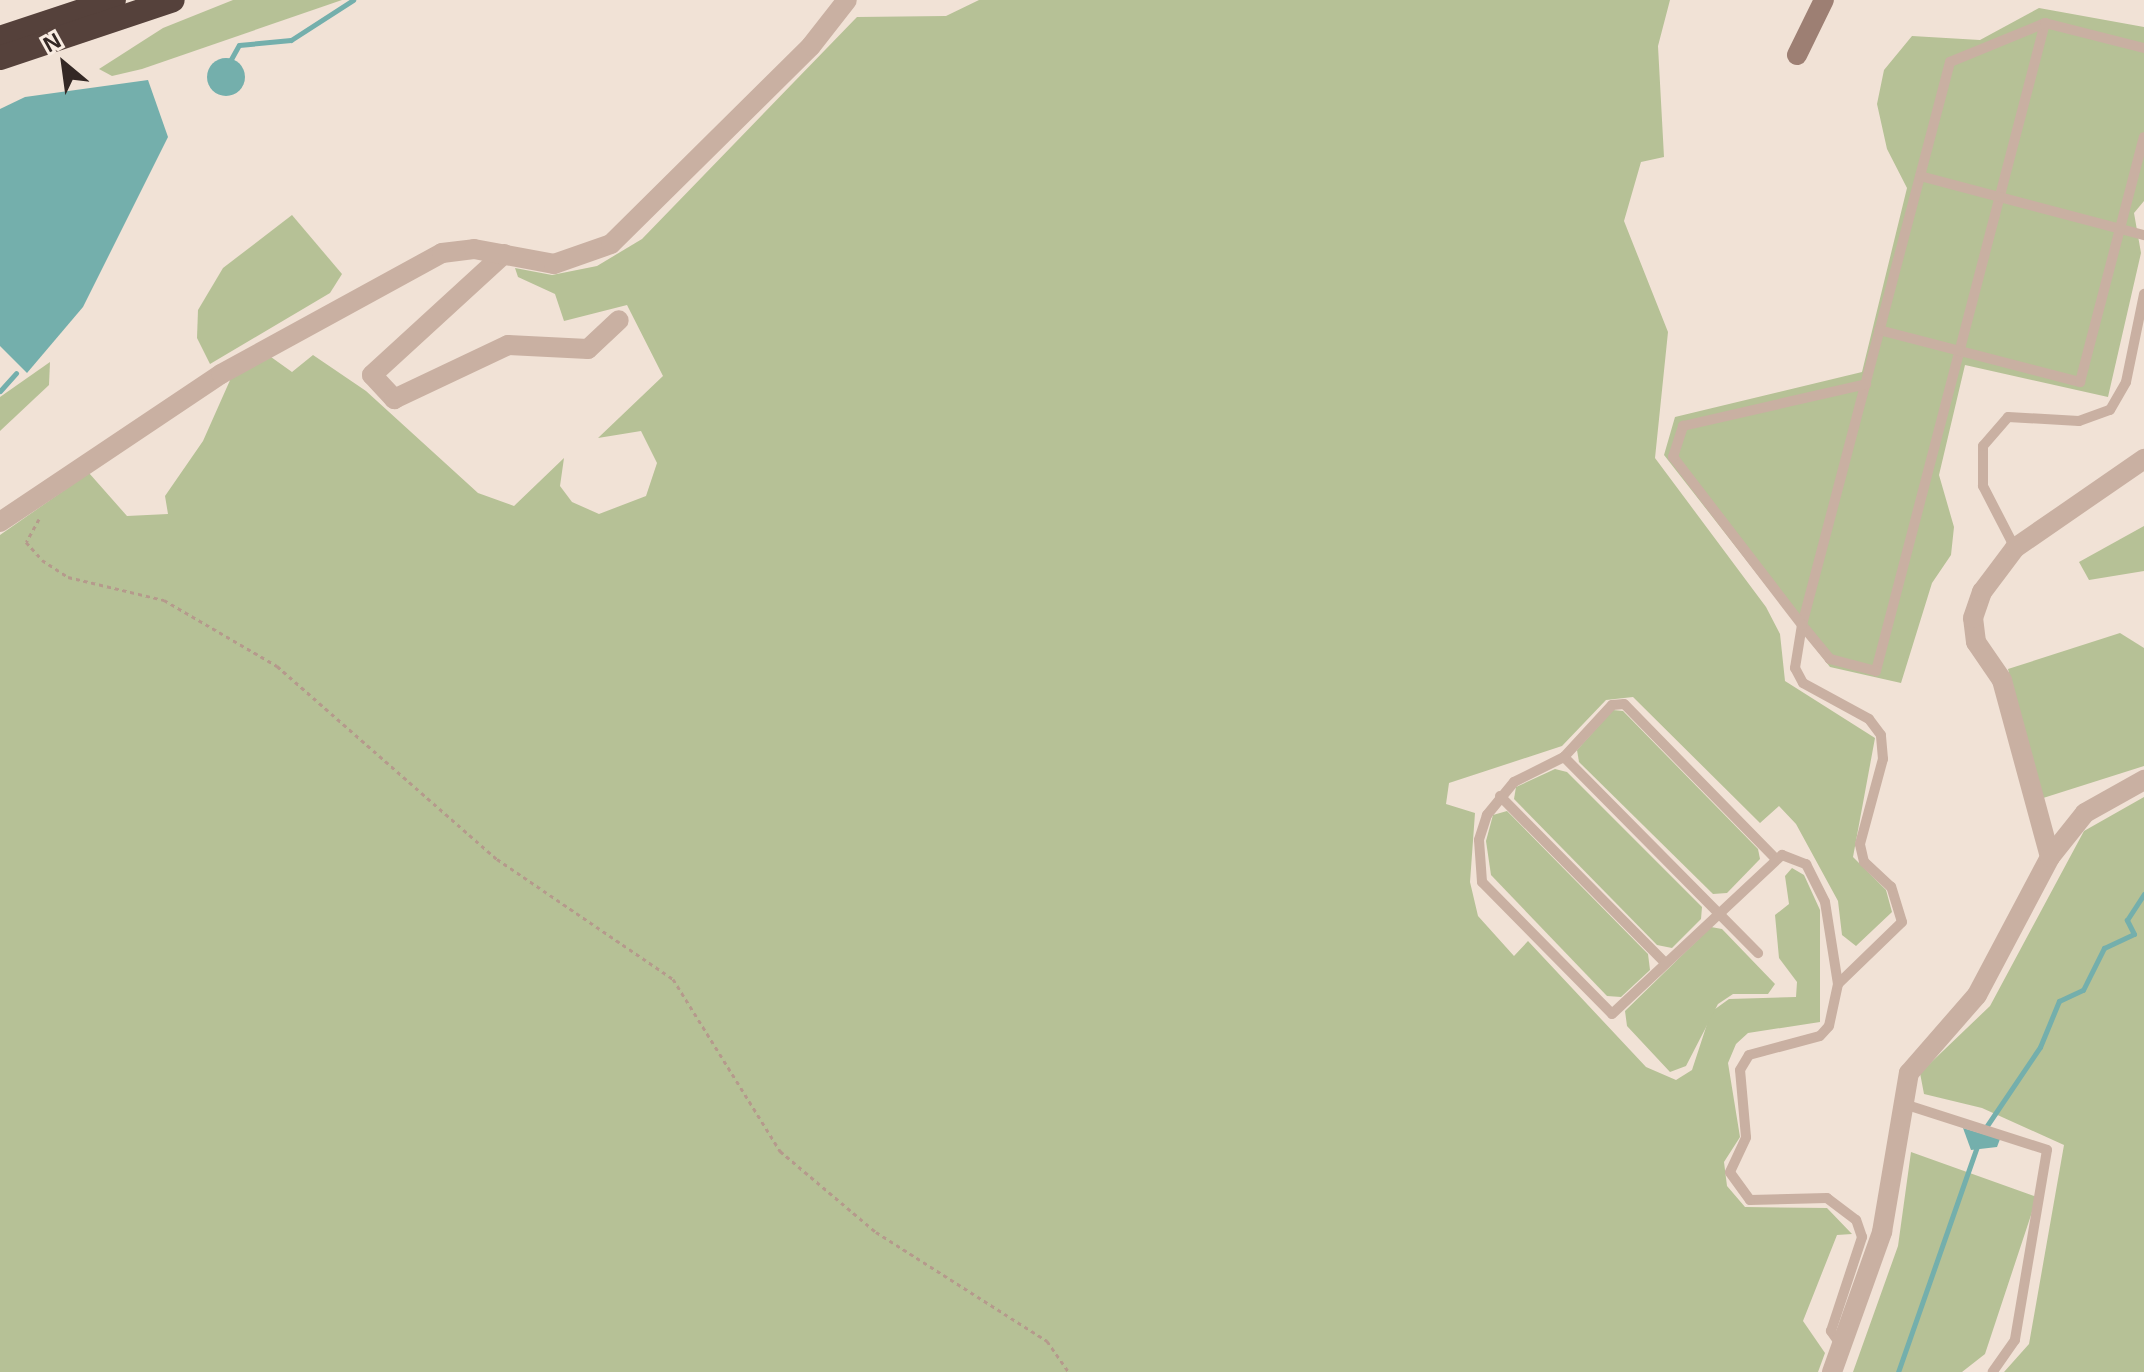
<!DOCTYPE html>
<html>
<head>
<meta charset="utf-8">
<style>
	body { margin:0 }
	#map { position:relative; width:2144px; height:1372px; overflow:hidden; background:#f1e2d6; font-family:Helvetica,sans-serif }
	div>[style] { position:absolute }
	[style*='--x'] { left:calc(var(--x)*1px); top:calc(var(--y)*1px); width:calc(var(--w)*1px); rotate:calc(var(--a)*1deg) }
	.green>* { inset:0; background:#b6c196 }
	.water>* { inset:0; background:#74afac }
	.round { border-radius:50% }
	.stream>* { height:5px; margin:-2.5px; padding:0 2.5px; transform-origin:2.5px; border-radius:2.5px; background:#74afac }
	.path>* { height:3px; margin-top:-1.5px; transform-origin:0; background:repeating-linear-gradient(90deg,#b59a8c 0 4px,transparent 0 8px) }
	.lane>* { height:10px; margin:-5px; padding:0 5px; transform-origin:5px; border-radius:5px; background:#c9b0a2 }
	.street>* { height:20px; margin:-10px; padding:0 10px; transform-origin:10px; border-radius:10px; background:#c9b0a2 }
	.secondary>* { height:20px; margin:-10px; padding:0 10px; transform-origin:10px; border-radius:10px; background:#9d7f73 }
	.highway>* { height:24px; margin:-12px; padding:0 12px; transform-origin:12px; border-radius:12px; background:#55413b }
	span { translate:-50% -50%; white-space:nowrap; text-align:center; line-height:1.15; -webkit-text-stroke:6px #f9ece2; paint-order:stroke }
	.north { position:absolute; left:24px; top:24px; width:80px; height:80px; -webkit-text-stroke:6px #f9ece2; paint-order:stroke; rotate:331deg; font-size:22px; font-weight:700; line-height:32px; text-align:center; color:#342825 }
	.north::after { content:''; display:block; margin:auto; width:28px; height:36px; background:#342825; clip-path:polygon(50% 0,100% 100%,50% 72%,0 100%) }
</style>
</head>
<body>
<div id="map">
	<div class="green">
		<i style="clip-path:polygon(233px 0,342px 0,142px 69px,112px 76px,99px 69px,163px 28px)"></i>
		<i style="clip-path:polygon(979px 0,1670px 0,1658px 46px,1664px 157px,1641px 162px,1624px 221px,1668px 332px,1655px 458px,1766px 607px,1780px 634px,1785px 681px,1875px 738px,1853px 857px,1886px 890px,1892px 912px,1856px 946px,1842px 935px,1838px 901px,1796px 824px,1779px 806px,1760px 823px,1633px 697px,1606px 700px,1562px 746px,1449px 783px,1446px 804px,1475px 813px,1470px 882px,1478px 916px,1514px 956px,1528px 941px,1646px 1067px,1676px 1080px,1692px 1070px,1711px 1012px,1729px 999px,1796px 997px,1797px 982px,1779px 958px,1775px 915px,1789px 904px,1785px 876px,1792px 868px,1804px 875px,1820px 910px,1820px 1022px,1748px 1033px,1736px 1044px,1728px 1063px,1740px 1137px,1724px 1162px,1727px 1186px,1745px 1207px,1827px 1208px,1852px 1234px,1837px 1235px,1803px 1321px,1825px 1353px,1818px 1372px,0 1372px,0 535px,89px 473px,127px 516px,168px 514px,165px 496px,203px 441px,231px 378px,271px 357px,292px 372px,313px 355px,366px 391px,478px 493px,514px 506px,564px 458px,560px 486px,572px 502px,599px 514px,646px 496px,657px 463px,641px 431px,598px 438px,663px 376px,627px 305px,564px 321px,555px 294px,518px 277px,515px 268px,552px 275px,597px 266px,642px 239px,857px 17px,946px 16px)"></i>
		<i style="clip-path:polygon(2039px 8px,2144px 27px,2144px 201px,2134px 213px,2141px 253px,2108px 397px,1965px 365px,1939px 475px,1954px 527px,1951px 555px,1932px 583px,1901px 683px,1830px 667px,1664px 455px,1675px 417px,1862px 372px,1907px 188px,1887px 149px,1877px 104px,1884px 70px,1912px 36px,1980px 40px)"></i>
		<i style="clip-path:polygon(292px 215px,342px 274px,330px 293px,210px 364px,197px 338px,198px 310px,223px 268px)"></i>
		<i style="clip-path:polygon(50px 362px,49px 385px,0 431px,0 397px)"></i>
		<i style="clip-path:polygon(2144px 526px,2144px 571px,2089px 580px,2079px 562px)"></i>
		<i style="clip-path:polygon(2120px 633px,2144px 648px,2144px 766px,2040px 799px,2008px 669px)"></i>
		<i style="clip-path:polygon(1613px 710px,1623px 711px,1758px 849px,1760px 859px,1727px 893px,1713px 894px,1579px 762px,1577px 750px)"></i>
		<i style="clip-path:polygon(1555px 769px,1567px 772px,1702px 907px,1701px 919px,1672px 948px,1657px 945px,1514px 799px,1516px 787px)"></i>
		<i style="clip-path:polygon(2144px 797px,2144px 1372px,2004px 1372px,2029px 1344px,2064px 1145px,1982px 1108px,1924px 1094px,1920px 1073px,1990px 1006px,2084px 831px)"></i>
		<i style="clip-path:polygon(1507px 811px,1648px 954px,1650px 970px,1621px 997px,1607px 996px,1491px 875px,1486px 841px,1493px 815px)"></i>
		<i style="clip-path:polygon(1711px 927px,1722px 929px,1775px 984px,1768px 994px,1733px 994px,1718px 1004px,1686px 1066px,1670px 1072px,1627px 1026px,1625px 1011px)"></i>
		<i style="clip-path:polygon(1911px 1152px,2037px 1197px,1985px 1354px,1962px 1372px,1853px 1372px,1898px 1246px)"></i>
	</div>
	<div class="water">
		<i class="round" style="left:207px;top:58px;width:38px;height:38px"></i>
		<i style="clip-path:polygon(148px 80px,168px 137px,83px 307px,27px 373px,0 346px,0 109px,25px 97px)"></i>
		<i style="clip-path:polygon(1963px 1128px,2000px 1139px,1997px 1147px,1971px 1150px)"></i>
	</div>
	<div class="stream">
		<i style="--x:230;--y:61;--w:18;--a:-61"></i>
		<i style="--x:239;--y:45;--w:52;--a:-5.5"></i>
		<i style="--x:291;--y:40;--w:74;--a:-32.8"></i>
		<i style="--x:0;--y:391;--w:24;--a:-48"></i>
		<i style="--x:1984;--y:1130;--w:100;--a:-56"></i>
		<i style="--x:2040;--y:1047;--w:50;--a:-67.6"></i>
		<i style="--x:2059;--y:1001;--w:26;--a:-25"></i>
		<i style="--x:2083;--y:990;--w:47;--a:-63.4"></i>
		<i style="--x:2104;--y:948;--w:33;--a:-25"></i>
		<i style="--x:2134;--y:934;--w:16;--a:-117"></i>
		<i style="--x:2127;--y:920;--w:31;--a:-57"></i>
		<i style="--x:1898;--y:1372;--w:238;--a:-70.7"></i>
	</div>
	<div class="path">
		<i style="--x:39;--y:519;--w:26;--a:119"></i>
		<i style="--x:26;--y:542;--w:24;--a:48"></i>
		<i style="--x:42;--y:560;--w:31;--a:33"></i>
		<i style="--x:68;--y:577;--w:99;--a:13.5"></i>
		<i style="--x:164;--y:600;--w:131;--a:30.3"></i>
		<i style="--x:277;--y:666;--w:293;--a:41.3"></i>
		<i style="--x:497;--y:859;--w:213;--a:34.3"></i>
		<i style="--x:673;--y:979;--w:203;--a:58.1"></i>
		<i style="--x:780;--y:1151;--w:126;--a:40.2"></i>
		<i style="--x:876;--y:1232;--w:203;--a:32.5"></i>
		<i style="--x:1047;--y:1341;--w:38;--a:55"></i>
	</div>
	<div class="lane">
		<i style="--x:2045;--y:23;--w:670;--a:104.62"></i>
		<i style="--x:1876;--y:671;--w:48;--a:-165.4"></i>
		<i style="--x:1830;--y:659;--w:44;--a:-129.5"></i>
		<i style="--x:1802;--y:625;--w:582;--a:-75.27"></i>
		<i style="--x:1950;--y:62;--w:103;--a:-22.3"></i>
		<i style="--x:2045;--y:23;--w:102;--a:14.2"></i>
		<i style="--x:1920;--y:176;--w:232;--a:14.8"></i>
		<i style="--x:1879;--y:330;--w:208;--a:14.5"></i>
		<i style="--x:2080;--y:382;--w:253;--a:-75.4"></i>
		<i style="--x:2015;--y:548;--w:70;--a:-117.3"></i>
		<i style="--x:1983;--y:486;--w:40;--a:-90"></i>
		<i style="--x:1983;--y:446;--w:38;--a:-49"></i>
		<i style="--x:2008;--y:417;--w:71;--a:3.2"></i>
		<i style="--x:2079;--y:421;--w:33;--a:-20"></i>
		<i style="--x:2110;--y:410;--w:32;--a:-60"></i>
		<i style="--x:2126;--y:382;--w:90;--a:-78.4"></i>
		<i style="--x:1564;--y:757;--w:276;--a:45.3"></i>
		<i style="--x:1500;--y:796;--w:235;--a:45.3"></i>
		<i style="--x:1774;--y:857;--w:214;--a:-134.4"></i>
		<i style="--x:1624;--y:704;--w:12;--a:175"></i>
		<i style="--x:1612;--y:705;--w:71;--a:132.7"></i>
		<i style="--x:1564;--y:757;--w:56;--a:153.4"></i>
		<i style="--x:1514;--y:782;--w:43;--a:129.3"></i>
		<i style="--x:1487;--y:815;--w:26;--a:108"></i>
		<i style="--x:1479;--y:840;--w:42;--a:85.9"></i>
		<i style="--x:1482;--y:882;--w:185;--a:45.4"></i>
		<i style="--x:1612;--y:1014;--w:233;--a:-43.1"></i>
		<i style="--x:1782;--y:855;--w:26;--a:21"></i>
		<i style="--x:1806;--y:864;--w:42;--a:63.4"></i>
		<i style="--x:1825;--y:902;--w:83;--a:81"></i>
		<i style="--x:1904;--y:1104;--w:150;--a:17.8"></i>
		<i style="--x:2047;--y:1150;--w:193;--a:99.6"></i>
		<i style="--x:2015;--y:1340;--w:39;--a:125"></i>
		<i style="--x:1840;--y:1344;--w:16;--a:-125"></i>
		<i style="--x:1831;--y:1331;--w:99;--a:-71.7"></i>
		<i style="--x:1862;--y:1237;--w:18;--a:-109"></i>
		<i style="--x:1856;--y:1220;--w:36;--a:-143"></i>
		<i style="--x:1827;--y:1198;--w:77;--a:178.5"></i>
		<i style="--x:1750;--y:1200;--w:34;--a:-126"></i>
		<i style="--x:1730;--y:1172;--w:38;--a:-65"></i>
		<i style="--x:1746;--y:1137;--w:67;--a:-95.1"></i>
		<i style="--x:1740;--y:1070;--w:17;--a:-59"></i>
		<i style="--x:1749;--y:1055;--w:73;--a:-15"></i>
		<i style="--x:1820;--y:1036;--w:13;--a:-48"></i>
		<i style="--x:1829;--y:1026;--w:43;--a:-77.9"></i>
		<i style="--x:1838;--y:984;--w:89;--a:-44.1"></i>
		<i style="--x:1902;--y:922;--w:37;--a:-107"></i>
		<i style="--x:1891;--y:887;--w:37;--a:-137"></i>
		<i style="--x:1864;--y:862;--w:18;--a:-103"></i>
		<i style="--x:1860;--y:844;--w:88;--a:-74.9"></i>
		<i style="--x:1883;--y:759;--w:24;--a:-95"></i>
		<i style="--x:1881;--y:735;--w:20;--a:-127"></i>
		<i style="--x:1869;--y:719;--w:75;--a:-151.4"></i>
		<i style="--x:1803;--y:683;--w:17;--a:-118"></i>
		<i style="--x:1795;--y:668;--w:44;--a:-80.8"></i>
		<i style="--x:1802;--y:625;--w:212;--a:-127.5"></i>
		<i style="--x:1673;--y:457;--w:33;--a:-72"></i>
		<i style="--x:1683;--y:426;--w:188;--a:-12.9"></i>
	</div>
	<div class="street">
		<i style="--x:504;--y:254;--w:179;--a:137.5"></i>
		<i style="--x:372;--y:375;--w:33;--a:47"></i>
		<i style="--x:394;--y:399;--w:126;--a:-25.3"></i>
		<i style="--x:508;--y:345;--w:80;--a:2.9"></i>
		<i style="--x:588;--y:349;--w:42;--a:-43.1"></i>
		<i style="--x:0;--y:522;--w:266;--a:-33.8"></i>
		<i style="--x:221;--y:374;--w:252;--a:-28.7"></i>
		<i style="--x:442;--y:253;--w:32;--a:-7"></i>
		<i style="--x:474;--y:249;--w:81;--a:10.6"></i>
		<i style="--x:554;--y:264;--w:60;--a:-19.3"></i>
		<i style="--x:611;--y:244;--w:281;--a:-44.7"></i>
		<i style="--x:811;--y:46;--w:58;--a:-52"></i>
		<i style="--x:2050;--y:857;--w:183;--a:-105.2"></i>
		<i style="--x:2002;--y:680;--w:46;--a:-124.4"></i>
		<i style="--x:1976;--y:642;--w:24;--a:-97"></i>
		<i style="--x:1973;--y:618;--w:28;--a:-71"></i>
		<i style="--x:1982;--y:592;--w:55;--a:-53.1"></i>
		<i style="--x:2015;--y:548;--w:157;--a:-34.6"></i>
		<i style="--x:1832;--y:1372;--w:149;--a:-70.3"></i>
		<i style="--x:1882;--y:1232;--w:161;--a:-80.4"></i>
		<i style="--x:1909;--y:1073;--w:103;--a:-48.9"></i>
		<i style="--x:1977;--y:995;--w:156;--a:-62.1"></i>
		<i style="--x:2050;--y:857;--w:56;--a:-51.5"></i>
		<i style="--x:2085;--y:813;--w:68;--a:-29.2"></i>
	</div>
	<div class="secondary">
		<i style="--x:1797;--y:55;--w:61;--a:-63.9"></i>
	</div>
	<div class="highway">
		<i style="--x:0;--y:38;--w:120;--a:-18.4"></i>
		<i style="--x:0;--y:58;--w:182;--a:-18.5"></i>
	</div>
	<div class="north">N</div>
</div>
</body>
</html>
